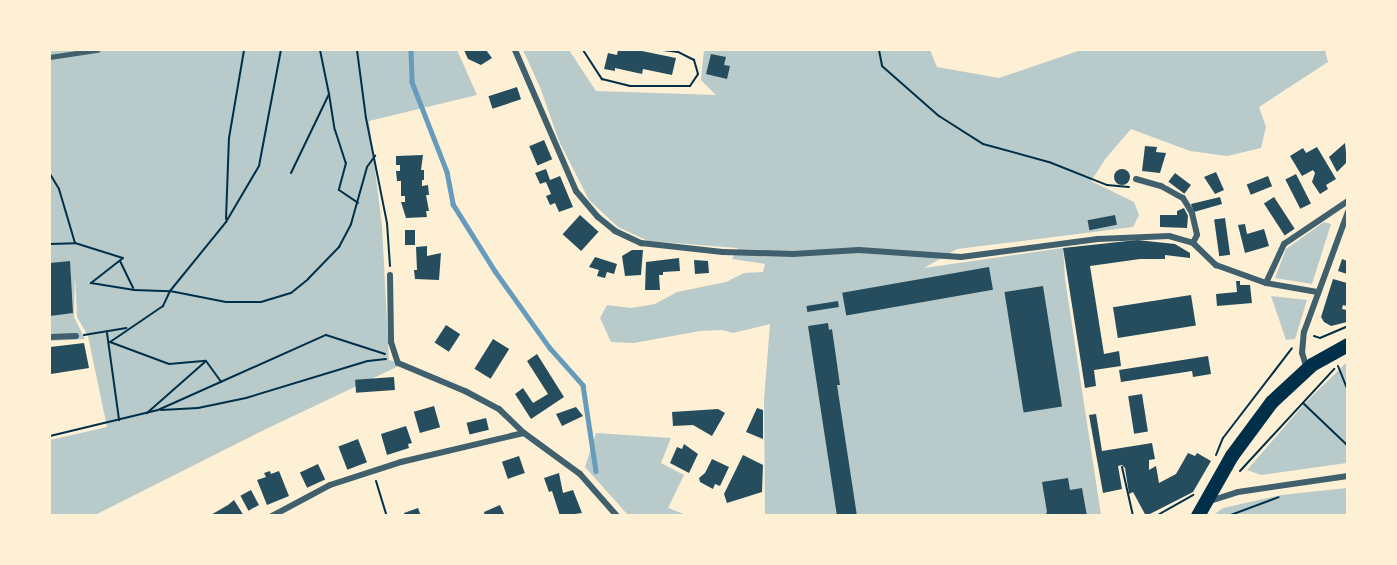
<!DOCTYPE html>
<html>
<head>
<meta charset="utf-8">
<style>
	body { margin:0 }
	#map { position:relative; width:1397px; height:565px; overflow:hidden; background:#fdf0d5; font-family:"PT Sans",sans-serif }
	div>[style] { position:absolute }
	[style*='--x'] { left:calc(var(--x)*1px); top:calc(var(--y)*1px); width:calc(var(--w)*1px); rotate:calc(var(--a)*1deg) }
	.green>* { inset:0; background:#b9caca }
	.stream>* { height:4.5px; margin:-2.25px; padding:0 2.25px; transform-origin:2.25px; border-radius:2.25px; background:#669bbc }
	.building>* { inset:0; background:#264d5e; transform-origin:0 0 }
	.round { border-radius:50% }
	.path>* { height:2px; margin:-1px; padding:0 1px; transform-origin:1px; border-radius:1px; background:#003049 }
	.service>* { height:4.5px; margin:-2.25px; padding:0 2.25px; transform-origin:2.25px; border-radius:2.25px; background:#3f606c }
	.minor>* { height:6px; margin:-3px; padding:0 3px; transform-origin:3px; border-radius:3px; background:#3f606c }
	.primary>* { height:14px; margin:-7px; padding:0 7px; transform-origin:7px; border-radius:7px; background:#003049 }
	span { translate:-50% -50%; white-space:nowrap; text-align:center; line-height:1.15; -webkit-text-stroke:4.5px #fdf0d5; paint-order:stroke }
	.frame { position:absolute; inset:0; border:51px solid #fdf0d5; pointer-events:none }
</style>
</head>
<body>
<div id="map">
	<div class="green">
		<i style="clip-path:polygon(50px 50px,457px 50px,477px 95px,369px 121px,382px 226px,389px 360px,403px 364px,264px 430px,95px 515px,50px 515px,50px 440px,107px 427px,88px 336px,77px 317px,75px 275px,74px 317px,85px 339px,50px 341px)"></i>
		<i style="clip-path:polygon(523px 50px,569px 50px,596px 91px,716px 95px,701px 80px,704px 50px,930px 50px,937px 67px,999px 78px,1081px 50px,1325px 50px,1328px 62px,1259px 107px,1266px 127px,1261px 148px,1227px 156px,1190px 151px,1131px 129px,1106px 158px,1091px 181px,1134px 202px,1139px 215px,1133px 227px,957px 249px,924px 268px,1063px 248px,1065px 279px,1101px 515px,765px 516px,764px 400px,770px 324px,733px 333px,722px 330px,700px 331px,634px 343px,611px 342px,600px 318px,607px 305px,631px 308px,655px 304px,677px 292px,726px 282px,744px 273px,763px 272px,765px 264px,732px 259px,738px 248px,648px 241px,618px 227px,589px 200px,559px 141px,540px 87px)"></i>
		<i style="clip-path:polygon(1324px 222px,1331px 224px,1312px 284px,1275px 278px,1286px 249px)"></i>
		<i style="clip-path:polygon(1271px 296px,1307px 300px,1295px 339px,1286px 340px)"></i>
		<i style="clip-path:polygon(1347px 362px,1347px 463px,1261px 475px,1247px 470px,1306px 402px)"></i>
		<i style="clip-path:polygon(596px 433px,671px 438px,661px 463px,684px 475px,668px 508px,686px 515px,628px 515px,585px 467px)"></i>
		<i style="clip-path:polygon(1347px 488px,1347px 515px,1212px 516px,1223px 508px,1281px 495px)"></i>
	</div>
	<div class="stream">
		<i style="--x:411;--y:50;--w:32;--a:88"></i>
		<i style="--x:412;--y:82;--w:97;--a:68.7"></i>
		<i style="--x:447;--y:172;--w:33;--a:79"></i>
		<i style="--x:453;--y:204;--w:79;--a:57.9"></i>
		<i style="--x:495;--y:271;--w:95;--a:54.5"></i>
		<i style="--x:550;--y:348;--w:50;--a:48.3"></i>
		<i style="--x:583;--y:385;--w:87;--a:81.4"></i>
	</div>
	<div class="building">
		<i style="clip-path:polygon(464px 50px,486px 50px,492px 58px,481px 65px,468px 59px)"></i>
		<i style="clip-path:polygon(618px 50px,637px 50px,676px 58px,672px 75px,643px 69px,642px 74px,615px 68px,615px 71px,604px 69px,608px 53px,617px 55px)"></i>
		<i style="clip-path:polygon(711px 54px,726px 57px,724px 65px,730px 66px,727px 79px,706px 74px)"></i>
		<i style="left:517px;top:87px;width:13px;height:30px;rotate:72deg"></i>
		<i style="left:544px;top:140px;width:21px;height:16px;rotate:67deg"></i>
		<i style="clip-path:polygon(1345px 143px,1347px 162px,1337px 172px,1329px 157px)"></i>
		<i style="clip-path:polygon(1145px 146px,1157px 147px,1156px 152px,1166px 153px,1160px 173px,1142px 171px)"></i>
		<i style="clip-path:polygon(1317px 147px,1336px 179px,1326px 185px,1328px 189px,1320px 194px,1312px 182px,1315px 173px,1313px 170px,1302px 176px,1290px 156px,1303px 148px,1306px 153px)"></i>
		<i style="clip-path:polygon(423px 155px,421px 170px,424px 170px,424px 180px,422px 180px,422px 186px,428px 185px,429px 195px,426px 195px,429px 211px,426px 211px,427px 217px,406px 218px,401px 202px,405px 202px,405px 196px,401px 196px,401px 181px,397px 181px,396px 171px,400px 171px,400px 165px,396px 165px,396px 156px)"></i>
		<i class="round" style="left:1114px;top:169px;width:16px;height:16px"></i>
		<i style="clip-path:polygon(546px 169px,550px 180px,560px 176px,573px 207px,559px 212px,555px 203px,550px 205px,546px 196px,551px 194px,546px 182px,540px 184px,535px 173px)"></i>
		<i style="clip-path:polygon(1216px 172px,1224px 190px,1215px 194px,1204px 177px)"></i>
		<i style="left:1175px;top:173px;width:20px;height:11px;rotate:37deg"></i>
		<i style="left:1296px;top:174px;width:33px;height:12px;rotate:63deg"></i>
		<i style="left:1268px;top:176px;width:11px;height:23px;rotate:68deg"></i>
		<i style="clip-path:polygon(1220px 197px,1222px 204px,1194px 212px,1191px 204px)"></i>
		<i style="left:1274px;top:197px;width:38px;height:12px;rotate:57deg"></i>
		<i style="clip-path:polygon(1184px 208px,1188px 216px,1187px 228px,1160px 227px,1160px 215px,1177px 215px,1177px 211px)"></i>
		<i style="left:580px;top:215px;width:25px;height:26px;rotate:42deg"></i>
		<i style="left:1115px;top:215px;width:10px;height:28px;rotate:79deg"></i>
		<i style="left:1225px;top:218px;width:37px;height:11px;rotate:82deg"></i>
		<i style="clip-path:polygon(1245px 224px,1247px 234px,1264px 229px,1269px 246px,1245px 253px,1238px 225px)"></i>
		<i style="left:405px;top:230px;width:10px;height:15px"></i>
		<i style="clip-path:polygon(1137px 240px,1175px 244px,1190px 253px,1190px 258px,1165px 255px,1165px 259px,1140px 259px,1090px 266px,1104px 354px,1119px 351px,1121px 366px,1094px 370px,1096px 386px,1085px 388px,1063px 248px)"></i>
		<i style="clip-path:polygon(427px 246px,427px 256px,441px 253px,439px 280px,415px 279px,414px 270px,417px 270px,416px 247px)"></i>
		<i style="clip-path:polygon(632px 250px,643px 250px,641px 275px,625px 276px,622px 256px)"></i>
		<i style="clip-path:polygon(595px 257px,617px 264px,614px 274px,607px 272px,605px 278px,597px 276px,599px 270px,589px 267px)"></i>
		<i style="clip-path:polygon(679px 258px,680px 271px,663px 272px,663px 275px,659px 275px,660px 290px,645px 290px,646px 262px)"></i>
		<i style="clip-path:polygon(1342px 259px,1347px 261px,1347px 274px,1338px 271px)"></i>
		<i style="clip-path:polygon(694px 260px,708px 261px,709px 273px,695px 274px)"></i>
		<i style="clip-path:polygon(70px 261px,73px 313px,50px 316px,50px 263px)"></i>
		<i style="left:989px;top:267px;width:23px;height:149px;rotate:80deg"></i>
		<i style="clip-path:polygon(1333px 279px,1347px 283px,1347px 306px,1343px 305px,1342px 309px,1347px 310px,1347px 322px,1331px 326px,1324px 322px,1321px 317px)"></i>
		<i style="clip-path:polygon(1236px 281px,1240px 281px,1240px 285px,1250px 285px,1252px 303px,1217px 306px,1216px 294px,1237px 292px)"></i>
		<i style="left:1043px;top:286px;width:122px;height:39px;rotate:81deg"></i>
		<i style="left:1191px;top:295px;width:31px;height:79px;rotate:81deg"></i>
		<i style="left:838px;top:301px;width:6px;height:32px;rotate:81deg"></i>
		<i style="clip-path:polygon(828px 323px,829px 330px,832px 329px,840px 385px,837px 385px,857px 516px,837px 516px,808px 326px)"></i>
		<i style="left:446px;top:325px;width:17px;height:21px;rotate:33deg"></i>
		<i style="left:493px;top:339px;width:19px;height:35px;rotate:32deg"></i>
		<i style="clip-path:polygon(84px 343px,89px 368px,51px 374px,50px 347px)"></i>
		<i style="clip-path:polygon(537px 354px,564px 397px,531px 419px,515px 394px,523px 388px,533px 403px,548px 394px,527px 361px)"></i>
		<i style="clip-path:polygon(1208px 356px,1211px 374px,1193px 377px,1192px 371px,1121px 382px,1119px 370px)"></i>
		<i style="left:394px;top:377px;width:13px;height:39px;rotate:86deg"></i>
		<i style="left:1142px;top:394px;width:38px;height:14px;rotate:81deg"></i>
		<i style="left:434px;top:406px;width:22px;height:21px;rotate:74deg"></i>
		<i style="clip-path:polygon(576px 407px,583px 416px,562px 426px,556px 414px)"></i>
		<i style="clip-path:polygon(757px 408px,763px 410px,763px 439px,746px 432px)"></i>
		<i style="clip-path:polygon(718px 409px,725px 413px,712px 436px,693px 425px,673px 426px,672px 412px)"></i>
		<i style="clip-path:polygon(1096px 414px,1102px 451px,1152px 443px,1155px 459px,1149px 460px,1149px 470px,1156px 466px,1159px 483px,1176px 474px,1188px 453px,1195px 456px,1197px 453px,1211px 461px,1193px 492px,1146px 516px,1133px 492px,1129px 494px,1125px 468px,1122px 465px,1118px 466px,1122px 489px,1103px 493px,1089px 415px)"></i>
		<i style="left:486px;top:418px;width:12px;height:20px;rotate:76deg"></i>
		<i style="clip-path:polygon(406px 426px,412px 443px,408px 444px,409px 448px,387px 455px,381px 434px)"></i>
		<i style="left:358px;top:439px;width:25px;height:21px;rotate:69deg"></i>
		<i style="clip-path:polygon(684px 444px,698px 454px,689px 473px,670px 463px,677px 447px,682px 449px)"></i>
		<i style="clip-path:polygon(743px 455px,763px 465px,762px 492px,727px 503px,724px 494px)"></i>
		<i style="left:519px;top:456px;width:18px;height:18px;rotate:71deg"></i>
		<i style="clip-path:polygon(712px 459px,729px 467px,720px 486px,715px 484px,713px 489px,700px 482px,699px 478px,705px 473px)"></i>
		<i style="left:318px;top:464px;width:17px;height:20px;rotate:65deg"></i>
		<i style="clip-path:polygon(270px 471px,271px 474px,279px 471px,289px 496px,267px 505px,257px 480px,266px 477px,264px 473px)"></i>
		<i style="clip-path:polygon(559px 473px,563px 493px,573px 490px,582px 513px,560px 516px,552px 491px,549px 492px,544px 478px)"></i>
		<i style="clip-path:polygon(1068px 478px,1070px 490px,1082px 488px,1087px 516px,1045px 516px,1047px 512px,1042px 482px)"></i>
		<i style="left:251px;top:490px;width:17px;height:12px;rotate:62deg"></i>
		<i style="clip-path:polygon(234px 500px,244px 516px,209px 516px,228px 505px)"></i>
		<i style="clip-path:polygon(500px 505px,505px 516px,485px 516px,484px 512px)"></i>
		<i style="clip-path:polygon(418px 508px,421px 516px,405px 516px,404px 513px)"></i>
	</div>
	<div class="path">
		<i style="--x:357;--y:50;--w:69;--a:82.5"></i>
		<i style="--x:366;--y:118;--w:107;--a:78.7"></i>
		<i style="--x:387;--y:223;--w:43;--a:86"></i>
		<i style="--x:583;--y:50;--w:35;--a:57"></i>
		<i style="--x:602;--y:79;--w:29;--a:14"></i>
		<i style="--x:630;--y:86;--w:60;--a:0"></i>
		<i style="--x:690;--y:86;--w:14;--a:-56"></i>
		<i style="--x:698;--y:74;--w:15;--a:-106"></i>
		<i style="--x:694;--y:60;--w:18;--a:-153"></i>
		<i style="--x:678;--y:52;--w:15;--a:-172"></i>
		<i style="--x:879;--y:50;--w:16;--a:79"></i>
		<i style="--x:882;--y:66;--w:76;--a:41.3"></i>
		<i style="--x:939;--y:116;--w:52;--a:32.5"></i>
		<i style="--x:983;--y:144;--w:68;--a:15.3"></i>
		<i style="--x:1049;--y:162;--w:62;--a:21.6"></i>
		<i style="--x:1107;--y:185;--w:22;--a:5"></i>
		<i style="--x:329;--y:94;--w:36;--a:81"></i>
		<i style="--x:335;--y:130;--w:35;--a:72"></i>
		<i style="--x:346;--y:163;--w:28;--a:105"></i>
		<i style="--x:339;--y:190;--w:23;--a:34"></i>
		<i style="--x:291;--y:173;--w:88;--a:-64.3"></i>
		<i style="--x:329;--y:94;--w:45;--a:-101.6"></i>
		<i style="--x:50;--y:174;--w:17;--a:59"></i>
		<i style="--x:59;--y:189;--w:56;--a:73.5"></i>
		<i style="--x:226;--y:219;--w:81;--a:-87.9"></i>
		<i style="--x:229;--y:138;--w:89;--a:-80.3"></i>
		<i style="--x:50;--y:244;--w:25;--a:-2"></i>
		<i style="--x:75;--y:243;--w:50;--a:17.4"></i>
		<i style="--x:123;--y:258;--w:41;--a:142"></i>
		<i style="--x:91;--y:283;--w:44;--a:9.2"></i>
		<i style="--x:134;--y:290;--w:36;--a:2"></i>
		<i style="--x:170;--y:291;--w:17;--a:115"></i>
		<i style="--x:163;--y:306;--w:64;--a:145.8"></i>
		<i style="--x:110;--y:342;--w:63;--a:20.4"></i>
		<i style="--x:169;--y:364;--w:37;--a:-5"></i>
		<i style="--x:206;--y:361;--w:79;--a:138.6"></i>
		<i style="--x:120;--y:261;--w:30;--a:64"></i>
		<i style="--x:170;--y:291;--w:57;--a:11.1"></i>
		<i style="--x:226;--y:302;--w:35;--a:0"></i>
		<i style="--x:261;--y:302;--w:31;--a:-17"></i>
		<i style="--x:291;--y:293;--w:22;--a:-39"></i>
		<i style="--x:308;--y:279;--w:45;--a:-45.9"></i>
		<i style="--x:339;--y:247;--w:26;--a:-62"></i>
		<i style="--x:351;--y:224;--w:59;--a:-74.3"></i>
		<i style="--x:367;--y:167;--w:14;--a:-54"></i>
		<i style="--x:170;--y:291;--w:89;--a:-50.9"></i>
		<i style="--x:226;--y:222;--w:65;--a:-59.5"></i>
		<i style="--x:259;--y:166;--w:118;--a:-79.3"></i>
		<i style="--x:107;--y:333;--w:88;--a:82.1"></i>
		<i style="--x:84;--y:335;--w:43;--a:-9.5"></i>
		<i style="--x:1314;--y:336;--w:6;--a:18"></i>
		<i style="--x:1320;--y:338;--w:30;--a:-23"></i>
		<i style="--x:206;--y:361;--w:26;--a:54"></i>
		<i style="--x:1338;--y:366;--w:27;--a:68"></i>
		<i style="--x:1303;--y:403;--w:62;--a:43.7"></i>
		<i style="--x:161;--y:410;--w:37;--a:-3"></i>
		<i style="--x:198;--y:408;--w:49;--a:-11.8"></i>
		<i style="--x:246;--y:398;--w:127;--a:-16.9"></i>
		<i style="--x:368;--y:361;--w:18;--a:-6"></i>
		<i style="--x:50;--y:436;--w:111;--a:-13.5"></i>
		<i style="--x:158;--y:410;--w:184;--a:-24.1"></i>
		<i style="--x:326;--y:335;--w:62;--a:17.9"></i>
		<i style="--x:1216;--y:455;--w:18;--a:-68"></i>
		<i style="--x:1223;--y:438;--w:113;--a:-52.5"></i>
		<i style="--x:1122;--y:467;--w:50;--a:77.3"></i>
		<i style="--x:1240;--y:471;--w:139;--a:-47.3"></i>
		<i style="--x:376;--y:481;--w:37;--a:73"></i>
		<i style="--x:1156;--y:516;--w:43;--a:-29.6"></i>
		<i style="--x:1228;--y:516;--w:54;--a:-20.4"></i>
	</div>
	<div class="service">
		<i style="--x:50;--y:57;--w:48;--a:-8.5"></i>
	</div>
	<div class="minor">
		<i style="--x:515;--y:50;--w:154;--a:66.6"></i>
		<i style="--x:576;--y:191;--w:34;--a:50"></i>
		<i style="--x:598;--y:217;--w:22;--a:39"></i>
		<i style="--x:615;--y:231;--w:29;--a:25"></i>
		<i style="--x:641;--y:243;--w:82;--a:6.3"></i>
		<i style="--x:723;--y:252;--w:70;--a:1.6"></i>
		<i style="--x:793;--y:254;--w:66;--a:-3.5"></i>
		<i style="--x:859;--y:250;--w:102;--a:3.9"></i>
		<i style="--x:961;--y:257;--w:138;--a:-7.5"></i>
		<i style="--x:1098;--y:239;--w:71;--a:-2.4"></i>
		<i style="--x:1169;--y:236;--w:25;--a:16"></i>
		<i style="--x:1193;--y:243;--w:32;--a:44"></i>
		<i style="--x:1216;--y:265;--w:53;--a:19.8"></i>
		<i style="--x:1266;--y:283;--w:52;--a:10"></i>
		<i style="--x:1136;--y:179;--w:26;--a:16"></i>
		<i style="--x:1161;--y:186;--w:25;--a:29"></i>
		<i style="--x:1183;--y:198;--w:17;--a:59"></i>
		<i style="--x:1192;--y:213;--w:17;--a:77"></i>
		<i style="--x:1196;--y:230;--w:5;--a:79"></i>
		<i style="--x:1197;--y:235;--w:9;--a:117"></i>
		<i style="--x:390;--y:275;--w:67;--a:89.1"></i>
		<i style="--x:391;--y:342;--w:22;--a:72"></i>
		<i style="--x:398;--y:363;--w:73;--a:22.7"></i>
		<i style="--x:465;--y:391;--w:38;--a:28"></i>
		<i style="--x:499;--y:409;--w:35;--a:44"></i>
		<i style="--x:524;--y:433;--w:69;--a:36.2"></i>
		<i style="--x:580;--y:474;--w:56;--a:48.6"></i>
		<i style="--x:1266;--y:283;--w:43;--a:-65.2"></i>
		<i style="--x:1284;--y:244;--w:77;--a:-33.9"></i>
		<i style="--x:50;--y:337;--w:26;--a:-2"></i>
		<i style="--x:1307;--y:369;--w:17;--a:-107"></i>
		<i style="--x:1302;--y:353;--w:21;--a:-85"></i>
		<i style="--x:1304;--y:332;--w:128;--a:-69.9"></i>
		<i style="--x:1210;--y:501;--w:29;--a:-18"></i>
		<i style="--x:1238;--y:492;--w:111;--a:-8.3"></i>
		<i style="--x:272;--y:516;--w:66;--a:-28.1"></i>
		<i style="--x:330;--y:485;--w:75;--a:-17.9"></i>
		<i style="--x:401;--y:462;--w:126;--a:-13.3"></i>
	</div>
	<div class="primary">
		<i style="--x:1198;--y:516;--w:69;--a:-60.5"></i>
		<i style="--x:1232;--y:456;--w:67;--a:-53.5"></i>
		<i style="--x:1272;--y:402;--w:54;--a:-42.8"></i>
		<i style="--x:1312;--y:365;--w:41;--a:-29.1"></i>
	</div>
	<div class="frame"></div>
</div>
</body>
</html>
